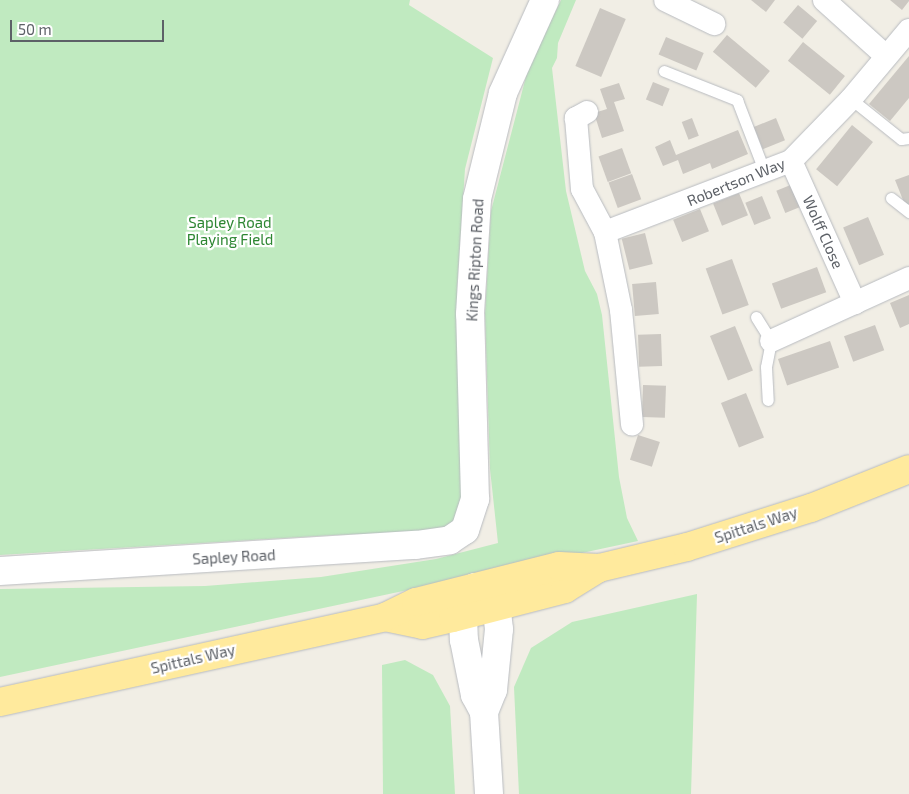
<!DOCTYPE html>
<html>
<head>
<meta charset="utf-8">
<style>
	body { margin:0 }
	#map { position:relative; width:909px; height:794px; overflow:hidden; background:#f1eee5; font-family:"Exo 2",sans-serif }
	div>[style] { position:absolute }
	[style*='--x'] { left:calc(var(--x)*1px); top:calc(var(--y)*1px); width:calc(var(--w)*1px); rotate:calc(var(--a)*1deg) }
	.green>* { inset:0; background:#c0eac0 }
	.building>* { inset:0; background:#ccc8c2; transform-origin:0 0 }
	.roads { filter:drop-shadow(0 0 1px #b8bbc0) drop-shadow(0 0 1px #b8bbc0) }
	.service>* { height:11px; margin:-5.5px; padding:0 5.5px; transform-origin:5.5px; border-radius:5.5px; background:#fff }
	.minor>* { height:22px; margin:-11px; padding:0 11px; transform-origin:11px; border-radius:11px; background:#fff }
	.tertiary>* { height:28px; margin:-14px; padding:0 14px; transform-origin:14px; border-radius:14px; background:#fff }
	.trunk>* { height:28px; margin:-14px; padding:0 14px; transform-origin:14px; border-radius:14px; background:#ffea9d }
	span { translate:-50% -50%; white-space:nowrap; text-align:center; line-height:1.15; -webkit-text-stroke:4.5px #fff; paint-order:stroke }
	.street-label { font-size:15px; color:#5d6167 }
	.park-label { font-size:15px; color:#2d8632 }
	.scale { position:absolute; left:10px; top:20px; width:154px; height:22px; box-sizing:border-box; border:2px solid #5d6167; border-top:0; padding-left:6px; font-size:15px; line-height:18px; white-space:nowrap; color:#5d6167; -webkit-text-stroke:4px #fff; paint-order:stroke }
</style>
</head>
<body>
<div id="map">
	<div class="green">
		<i style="clip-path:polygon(0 0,410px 0,409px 5px,493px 58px,465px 169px,457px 290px,465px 496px,453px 522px,438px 532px,334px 535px,0 555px)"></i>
		<i style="clip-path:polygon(561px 0,576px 0,558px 43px,557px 58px,552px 68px,566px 191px,585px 271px,597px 294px,602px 315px,619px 477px,627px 518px,638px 541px,0 677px,0 589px,205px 586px,321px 577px,436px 559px,498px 543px,490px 469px,485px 314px,491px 211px,529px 65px)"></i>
		<i style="clip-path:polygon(697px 594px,691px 794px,519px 794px,514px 687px,531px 648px,572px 622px)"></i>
		<i style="clip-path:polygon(405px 660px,433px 675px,450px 706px,455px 794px,383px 794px,382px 665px)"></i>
	</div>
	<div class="building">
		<i style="clip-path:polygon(751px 0,775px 0,766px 12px)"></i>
		<i style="clip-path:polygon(890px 0,909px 0,909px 1px,902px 10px)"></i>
		<i style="left:798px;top:5px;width:25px;height:23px;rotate:40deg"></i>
		<i style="left:600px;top:8px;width:28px;height:63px;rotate:23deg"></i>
		<i style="left:727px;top:35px;width:56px;height:22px;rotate:40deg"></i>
		<i style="left:666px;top:37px;width:41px;height:19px;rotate:23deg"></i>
		<i style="left:803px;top:42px;width:54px;height:24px;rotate:39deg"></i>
		<i style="clip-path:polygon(909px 56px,909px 98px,890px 121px,869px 104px)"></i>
		<i style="left:653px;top:82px;width:18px;height:19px;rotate:22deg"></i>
		<i style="clip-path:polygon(619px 83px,625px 99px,614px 102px,624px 131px,602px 138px,594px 113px,607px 109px,600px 89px)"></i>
		<i style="left:692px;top:118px;width:19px;height:11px;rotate:69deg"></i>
		<i style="left:776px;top:118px;width:24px;height:24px;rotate:68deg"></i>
		<i style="left:852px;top:125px;width:27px;height:57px;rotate:39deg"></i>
		<i style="clip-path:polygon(738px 130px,748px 154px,712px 169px,710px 163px,683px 174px,678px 160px,663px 166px,655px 147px,670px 140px,676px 155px)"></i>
		<i style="left:622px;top:148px;width:27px;height:25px;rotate:70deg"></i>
		<i style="left:632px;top:174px;width:27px;height:25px;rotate:70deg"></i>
		<i style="clip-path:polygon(909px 175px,909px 204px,905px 205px,895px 180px)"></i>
		<i style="left:793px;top:184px;width:24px;height:18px;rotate:68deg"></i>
		<i style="left:739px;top:193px;width:24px;height:28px;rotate:68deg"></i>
		<i style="left:762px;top:196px;width:24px;height:18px;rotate:68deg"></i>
		<i style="left:700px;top:209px;width:24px;height:29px;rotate:68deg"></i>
		<i style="left:868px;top:217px;width:41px;height:27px;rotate:67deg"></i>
		<i style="left:645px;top:233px;width:32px;height:24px;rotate:76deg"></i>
		<i style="left:732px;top:259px;width:49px;height:28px;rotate:70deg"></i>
		<i style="left:817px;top:267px;width:27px;height:48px;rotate:70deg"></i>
		<i style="left:656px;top:282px;width:32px;height:24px;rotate:85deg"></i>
		<i style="clip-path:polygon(909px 295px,909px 324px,900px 328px,890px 303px)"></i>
		<i style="left:875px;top:325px;width:27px;height:33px;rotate:70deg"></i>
		<i style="left:735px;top:326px;width:48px;height:27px;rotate:68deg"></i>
		<i style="left:661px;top:334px;width:32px;height:23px;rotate:88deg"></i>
		<i style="left:830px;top:341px;width:28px;height:55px;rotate:71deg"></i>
		<i style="left:643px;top:385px;width:23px;height:32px;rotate:2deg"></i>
		<i style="left:746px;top:393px;width:48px;height:27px;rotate:68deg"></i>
		<i style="left:638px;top:435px;width:23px;height:26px;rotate:18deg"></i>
	</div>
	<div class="roads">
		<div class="service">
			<i style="--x:664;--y:71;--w:79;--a:21.7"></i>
			<i style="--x:737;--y:100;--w:78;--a:69"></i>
			<i style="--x:851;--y:99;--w:64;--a:38.7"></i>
			<i style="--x:901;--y:139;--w:8;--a:-7"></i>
			<i style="--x:891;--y:198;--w:23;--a:38"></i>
			<i style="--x:756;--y:317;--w:28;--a:58"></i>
			<i style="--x:771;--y:341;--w:26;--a:101"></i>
			<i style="--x:766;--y:367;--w:33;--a:87"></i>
		</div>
		<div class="minor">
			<i style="--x:665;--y:0;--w:55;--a:26.1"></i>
			<i style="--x:824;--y:0;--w:84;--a:42.1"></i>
			<i style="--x:587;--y:112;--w:13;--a:151"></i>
			<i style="--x:576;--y:118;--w:71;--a:85.2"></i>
			<i style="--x:582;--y:189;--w:49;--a:61.9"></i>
			<i style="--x:605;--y:232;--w:80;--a:78.4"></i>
			<i style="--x:621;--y:310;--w:115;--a:84.5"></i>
			<i style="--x:791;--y:161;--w:156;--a:65.7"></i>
			<i style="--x:605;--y:232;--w:199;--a:-20.9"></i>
			<i style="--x:791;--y:161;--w:86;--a:-45.9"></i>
			<i style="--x:851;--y:99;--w:90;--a:-50"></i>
			<i style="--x:771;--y:341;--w:152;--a:-24.5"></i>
		</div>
		<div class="tertiary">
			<i style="--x:0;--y:571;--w:417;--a:-3.6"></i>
			<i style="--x:416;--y:545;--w:34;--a:-8"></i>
			<i style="--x:450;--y:540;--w:18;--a:-34"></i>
			<i style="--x:465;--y:530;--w:33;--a:-72"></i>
			<i style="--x:475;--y:499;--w:185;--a:-91.5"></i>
			<i style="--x:470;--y:314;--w:115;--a:-86.5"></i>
			<i style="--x:477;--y:199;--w:109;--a:-76.2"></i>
			<i style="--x:503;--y:93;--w:102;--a:-65.7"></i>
			<i style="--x:484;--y:712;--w:24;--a:-68"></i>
			<i style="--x:493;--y:690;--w:61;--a:-84.4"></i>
			<i style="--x:499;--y:629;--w:23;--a:-97"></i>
			<i style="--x:496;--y:606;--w:28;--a:-138"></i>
			<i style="--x:475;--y:587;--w:30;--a:113"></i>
			<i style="--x:463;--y:615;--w:25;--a:88"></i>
			<i style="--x:464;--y:640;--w:56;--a:78.7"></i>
			<i style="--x:475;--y:695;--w:19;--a:62"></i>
			<i style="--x:484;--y:712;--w:82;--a:86.5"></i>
		</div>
		<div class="trunk">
			<i style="--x:385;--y:617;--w:38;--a:12"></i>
			<i style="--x:422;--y:625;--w:32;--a:-13"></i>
			<i style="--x:453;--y:618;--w:116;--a:-14.5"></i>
			<i style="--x:565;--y:589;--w:40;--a:-32"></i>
			<i style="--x:0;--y:702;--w:394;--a:-12.4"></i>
			<i style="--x:385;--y:617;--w:34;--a:-26"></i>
			<i style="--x:416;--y:602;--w:147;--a:-14.1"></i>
			<i style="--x:559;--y:566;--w:40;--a:2.9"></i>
			<i style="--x:599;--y:568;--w:90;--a:-13.4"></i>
			<i style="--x:687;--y:547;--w:130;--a:-17.5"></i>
			<i style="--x:811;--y:508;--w:105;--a:-21.7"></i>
		</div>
	</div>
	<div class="street-label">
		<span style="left:736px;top:182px;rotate:-22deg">Robertson Way</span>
		<span style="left:823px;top:232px;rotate:66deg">Wolff Close</span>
		<span style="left:475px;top:260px;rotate:-87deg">Kings Ripton Road</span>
		<span style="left:756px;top:525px;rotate:-18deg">Spittals Way</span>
		<span style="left:234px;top:557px;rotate:-3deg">Sapley Road</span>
		<span style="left:193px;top:659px;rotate:-13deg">Spittals Way</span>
	</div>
	<div class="park-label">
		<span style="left:230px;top:231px">Sapley Road<br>Playing Field</span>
	</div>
	<div class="scale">50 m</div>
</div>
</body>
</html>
